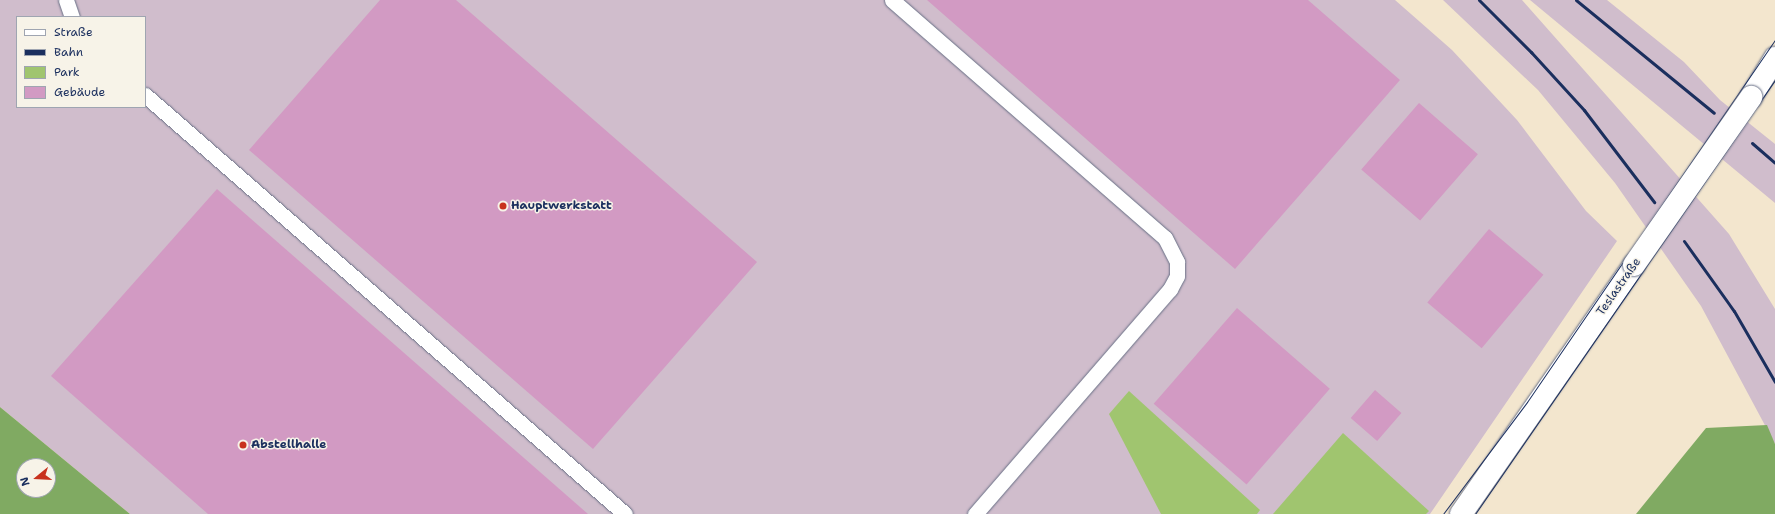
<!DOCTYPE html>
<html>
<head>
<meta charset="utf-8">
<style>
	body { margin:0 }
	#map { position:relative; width:1775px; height:514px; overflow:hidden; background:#f3e6ce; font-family:"Shantell Sans",sans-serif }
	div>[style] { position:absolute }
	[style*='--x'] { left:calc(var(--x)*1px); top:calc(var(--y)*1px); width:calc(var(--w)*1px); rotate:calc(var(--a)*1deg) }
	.industrial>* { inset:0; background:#d0bdcc }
	.green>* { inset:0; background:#a0c56f }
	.forest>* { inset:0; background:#80aa62 }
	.building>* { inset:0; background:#d29ac3; transform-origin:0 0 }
	.roads { filter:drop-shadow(0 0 1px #676f85) drop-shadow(0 0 1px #676f85) }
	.lane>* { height:15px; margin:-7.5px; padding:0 7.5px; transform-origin:7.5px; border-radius:7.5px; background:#fff }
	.street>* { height:22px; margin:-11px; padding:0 11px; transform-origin:11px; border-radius:11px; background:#fff }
	.tram>* { height:1px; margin:-0.5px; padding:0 0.5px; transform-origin:0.5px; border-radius:0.5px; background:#1b2f5e }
	.rail>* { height:3px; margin:-1.5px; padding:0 1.5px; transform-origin:1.5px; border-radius:1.5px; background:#1b2f5e }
	.bridges { filter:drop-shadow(0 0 1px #676f85) drop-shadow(0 0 1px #676f85) }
	.street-bridge>* { height:22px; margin:-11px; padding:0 11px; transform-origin:11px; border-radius:11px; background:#fff }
	.dots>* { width:11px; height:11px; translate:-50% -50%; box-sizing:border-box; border:2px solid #f7f3e8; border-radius:50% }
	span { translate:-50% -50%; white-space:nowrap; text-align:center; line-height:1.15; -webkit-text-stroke:3px #f7f3e8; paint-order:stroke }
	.poi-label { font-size:12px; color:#1b2f5e; font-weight:700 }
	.left { translate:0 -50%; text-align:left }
	.street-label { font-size:12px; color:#1b2f5e }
	.legend { position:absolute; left:16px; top:16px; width:130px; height:92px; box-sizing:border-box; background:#f7f3e8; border:1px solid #9fa5b1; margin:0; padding:5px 7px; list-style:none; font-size:12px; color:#1b2f5e }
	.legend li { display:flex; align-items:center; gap:8px; height:20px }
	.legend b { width:20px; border:1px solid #9fa5b1 }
	.north { position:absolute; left:16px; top:458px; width:40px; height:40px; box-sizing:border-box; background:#f7f3e8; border:1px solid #9fa5b1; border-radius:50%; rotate:252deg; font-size:11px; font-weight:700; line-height:16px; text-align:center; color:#1b2f5e }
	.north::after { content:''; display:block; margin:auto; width:14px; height:18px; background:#c8321e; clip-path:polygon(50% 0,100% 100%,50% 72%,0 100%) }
</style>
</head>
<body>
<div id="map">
	<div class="industrial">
		<i style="clip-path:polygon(evenodd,0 0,1395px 0,1452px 50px,1517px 120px,1586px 211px,1617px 241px,1430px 514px,130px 514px,0 407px,0 0,17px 17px,145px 17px,145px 107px,17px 107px,17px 17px)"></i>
		<i style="clip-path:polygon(1443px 0,1522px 0,1729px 234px,1775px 309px,1775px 444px,1701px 306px,1615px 183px,1538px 90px)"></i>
		<i style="clip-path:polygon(1530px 0,1607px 0,1684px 62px,1720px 100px,1775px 144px,1775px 203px)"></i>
	</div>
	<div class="green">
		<i style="clip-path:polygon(1129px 391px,1260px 510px,1257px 514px,1161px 514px,1109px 414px)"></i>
		<i style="clip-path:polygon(1343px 433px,1429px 511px,1426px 514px,1273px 514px)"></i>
	</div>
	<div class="forest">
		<i style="clip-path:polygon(evenodd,0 407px,130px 514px,0 514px,0 407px,24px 466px,48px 466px,48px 490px,24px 490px,24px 466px)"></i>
		<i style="clip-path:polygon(1767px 425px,1775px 444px,1775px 514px,1636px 514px,1706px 428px)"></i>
	</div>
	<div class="building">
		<i style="clip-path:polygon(380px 0,456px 0,757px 262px,593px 449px,249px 150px)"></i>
		<i style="clip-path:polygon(927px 0,1308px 0,1400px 80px,1235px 269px)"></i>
		<i style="left:1419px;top:103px;width:78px;height:88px;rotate:41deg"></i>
		<i style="clip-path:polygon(217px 189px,588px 514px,208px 514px,51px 376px)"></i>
		<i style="left:1489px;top:229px;width:71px;height:96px;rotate:40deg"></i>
		<i style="left:1237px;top:308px;width:123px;height:127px;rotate:41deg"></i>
		<i style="left:1375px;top:390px;width:35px;height:37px;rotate:41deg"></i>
	</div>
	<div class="roads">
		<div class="lane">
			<i style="--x:66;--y:0;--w:18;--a:71"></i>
			<i style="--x:892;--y:0;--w:362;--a:41.1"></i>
			<i style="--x:1165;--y:238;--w:27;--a:63"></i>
			<i style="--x:1177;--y:262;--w:14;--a:90"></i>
			<i style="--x:1177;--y:276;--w:15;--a:118"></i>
			<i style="--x:1170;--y:289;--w:298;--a:130.9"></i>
			<i style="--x:145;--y:95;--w:637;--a:41.12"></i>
		</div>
		<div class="street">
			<i style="--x:1751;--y:97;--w:46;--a:-58.4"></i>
			<i style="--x:1461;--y:514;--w:303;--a:-55.2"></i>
		</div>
	</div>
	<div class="tram">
		<i style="--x:1443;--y:514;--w:140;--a:-53.1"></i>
		<i style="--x:1527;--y:402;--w:439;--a:-55.6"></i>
		<i style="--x:1475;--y:514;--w:528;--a:-55.35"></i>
	</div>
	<div class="rail">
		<i style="--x:1479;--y:0;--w:74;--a:45"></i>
		<i style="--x:1531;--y:52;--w:79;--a:47.6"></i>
		<i style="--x:1584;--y:110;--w:116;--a:52.7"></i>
		<i style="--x:1576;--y:0;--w:178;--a:39.3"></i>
		<i style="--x:1752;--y:143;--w:30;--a:41"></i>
		<i style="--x:1684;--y:241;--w:86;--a:54.5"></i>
		<i style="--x:1734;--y:311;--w:82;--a:60"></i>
	</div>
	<div class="bridges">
		<div class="street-bridge">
			<i style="--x:1634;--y:265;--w:205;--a:-55.1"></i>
		</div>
	</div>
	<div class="dots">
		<i style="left:503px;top:206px;background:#c8321e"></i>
		<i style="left:243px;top:445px;background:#c8321e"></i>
	</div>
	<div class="poi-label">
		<span class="left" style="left:511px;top:206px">Hauptwerkstatt</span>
		<span class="left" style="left:251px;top:445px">Abstellhalle</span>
	</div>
	<div class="street-label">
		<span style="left:1619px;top:287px;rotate:-55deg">Teslastraße</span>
	</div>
	<ul class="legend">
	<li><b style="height:5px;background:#fff"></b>Straße</li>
	<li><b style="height:5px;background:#1b2f5e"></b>Bahn</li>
	<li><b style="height:11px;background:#a0c56f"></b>Park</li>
	<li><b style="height:11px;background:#d29ac3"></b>Gebäude</li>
	</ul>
	<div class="north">N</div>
</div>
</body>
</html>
